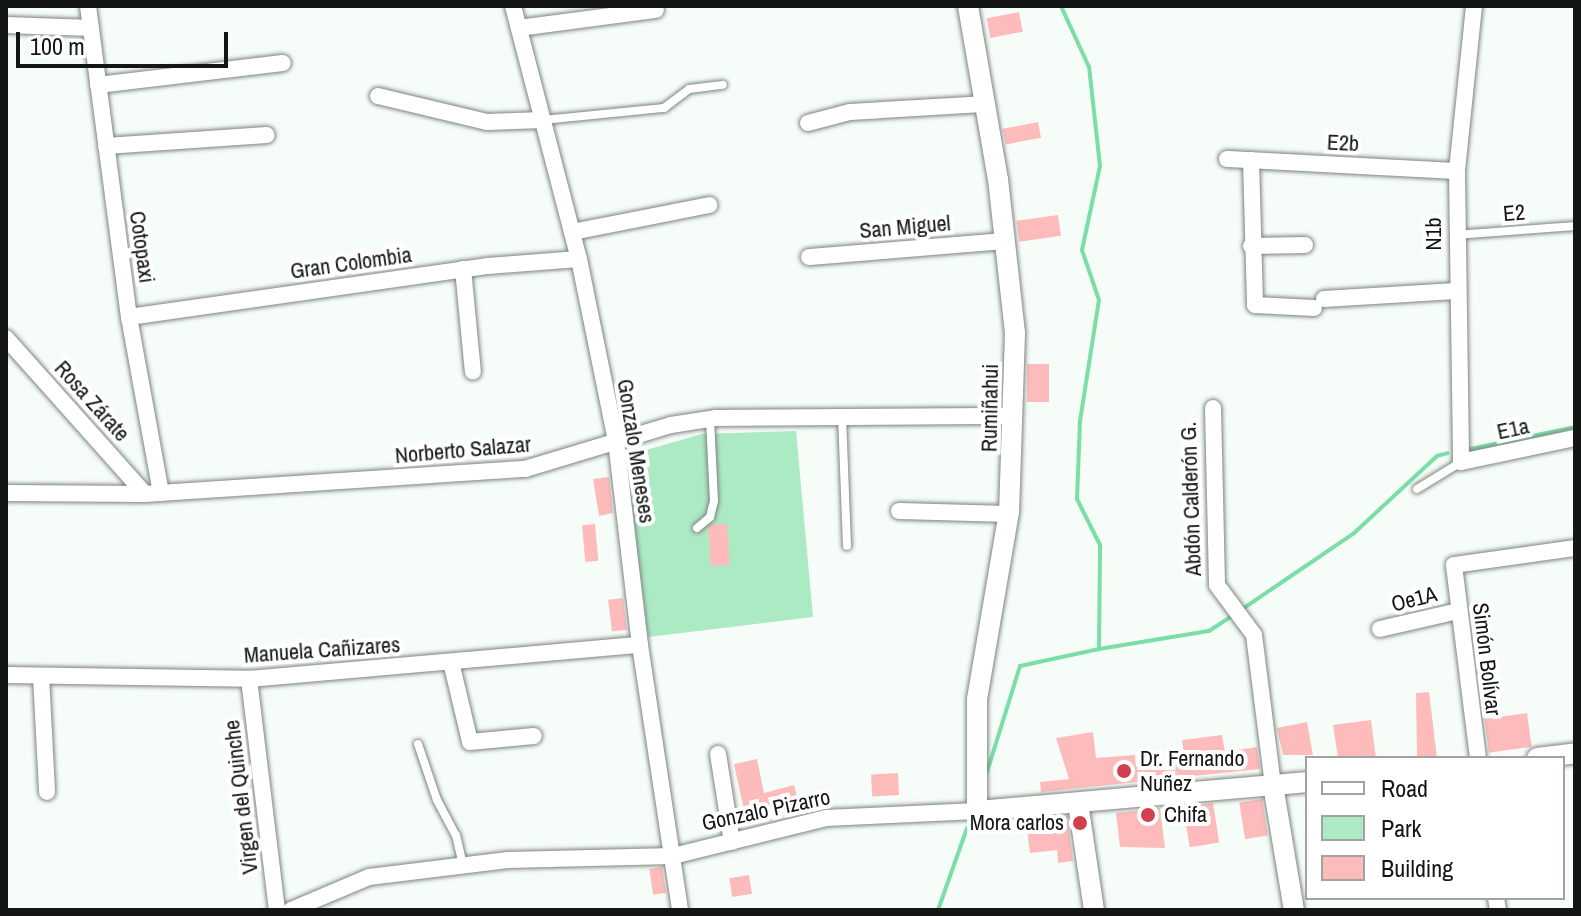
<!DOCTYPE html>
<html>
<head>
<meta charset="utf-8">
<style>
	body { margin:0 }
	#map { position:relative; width:1581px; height:916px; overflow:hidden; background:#f6fdf8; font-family:"Archivo Narrow",sans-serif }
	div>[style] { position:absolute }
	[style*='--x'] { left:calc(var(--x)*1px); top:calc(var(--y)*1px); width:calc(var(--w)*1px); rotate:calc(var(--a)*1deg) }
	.green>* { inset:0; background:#aceac4 }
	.stream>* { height:4px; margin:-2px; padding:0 2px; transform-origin:2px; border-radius:2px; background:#7adea6 }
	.building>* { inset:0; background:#fdbcbb; transform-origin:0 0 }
	.roads { filter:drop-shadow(0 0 2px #7e8480) drop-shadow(0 0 2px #7e8480) }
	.service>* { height:8px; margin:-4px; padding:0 4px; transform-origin:4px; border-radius:4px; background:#fff }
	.minor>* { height:16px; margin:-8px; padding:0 8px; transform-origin:8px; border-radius:8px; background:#fff }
	.tertiary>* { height:20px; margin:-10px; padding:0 10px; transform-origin:10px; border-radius:10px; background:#fff }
	.dots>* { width:22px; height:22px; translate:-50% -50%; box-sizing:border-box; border:4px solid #fff; border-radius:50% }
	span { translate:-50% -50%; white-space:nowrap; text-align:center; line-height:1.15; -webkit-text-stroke:8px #fff; paint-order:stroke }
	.street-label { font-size:22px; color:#141615 }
	.poi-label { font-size:22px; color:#141615 }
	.left { translate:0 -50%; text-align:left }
	.right { translate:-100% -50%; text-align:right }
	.frame { position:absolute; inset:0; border:8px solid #141615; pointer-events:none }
	.legend { position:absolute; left:1305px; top:756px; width:260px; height:144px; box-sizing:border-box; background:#fff; border:2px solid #a1a2a1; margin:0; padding:10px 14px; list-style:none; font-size:24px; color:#141615 }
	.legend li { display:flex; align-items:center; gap:16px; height:40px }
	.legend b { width:40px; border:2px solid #a1a2a1 }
	.scale { position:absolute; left:16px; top:32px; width:212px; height:36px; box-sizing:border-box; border:4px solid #141615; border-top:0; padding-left:10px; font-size:24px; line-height:28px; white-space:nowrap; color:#141615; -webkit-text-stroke:6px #fff; paint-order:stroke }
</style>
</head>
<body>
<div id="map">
	<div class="green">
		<i style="clip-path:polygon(796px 431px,813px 617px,648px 637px,625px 456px,702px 434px)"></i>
	</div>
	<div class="stream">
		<i style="--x:1471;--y:449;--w:106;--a:-11.9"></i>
		<i style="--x:1241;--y:610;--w:135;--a:-34.2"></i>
		<i style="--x:1353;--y:534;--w:115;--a:-42.9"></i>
		<i style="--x:1437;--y:456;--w:11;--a:-15"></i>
		<i style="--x:1099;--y:649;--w:111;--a:-9.3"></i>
		<i style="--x:1209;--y:631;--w:30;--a:-33"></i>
		<i style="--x:987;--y:772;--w:111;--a:-72.7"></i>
		<i style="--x:1020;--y:666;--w:81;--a:-12.1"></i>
		<i style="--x:1099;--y:649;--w:104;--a:-89.4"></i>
		<i style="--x:1100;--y:545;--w:51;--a:-116.6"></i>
		<i style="--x:1077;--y:499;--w:78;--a:-87.8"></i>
		<i style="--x:1080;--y:421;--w:122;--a:-81.1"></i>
		<i style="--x:1099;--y:300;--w:53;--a:-108.8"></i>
		<i style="--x:1082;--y:250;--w:86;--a:-77.9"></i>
		<i style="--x:1100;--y:166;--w:100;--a:-96.3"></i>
		<i style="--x:1089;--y:67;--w:67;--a:-114.7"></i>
		<i style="--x:938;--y:910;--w:87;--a:-70.5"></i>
	</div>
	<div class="building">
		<i style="left:1019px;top:12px;width:20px;height:33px;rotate:79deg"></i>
		<i style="left:1038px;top:122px;width:16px;height:36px;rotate:79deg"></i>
		<i style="left:1058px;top:215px;width:21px;height:42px;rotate:82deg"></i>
		<i style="left:1027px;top:364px;width:22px;height:38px"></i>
		<i style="clip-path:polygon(609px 477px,613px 513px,599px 516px,593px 479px)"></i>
		<i style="left:595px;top:524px;width:37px;height:13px;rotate:85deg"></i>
		<i style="left:727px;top:524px;width:41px;height:19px;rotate:86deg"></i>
		<i style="left:623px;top:598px;width:32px;height:15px;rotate:83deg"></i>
		<i style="clip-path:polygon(1429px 692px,1437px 758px,1417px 758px,1416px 693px)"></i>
		<i style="left:1527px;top:713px;width:34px;height:43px;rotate:82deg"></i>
		<i style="clip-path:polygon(1371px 720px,1376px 758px,1338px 758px,1333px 725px)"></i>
		<i style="clip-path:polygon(1307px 722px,1313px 755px,1283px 755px,1277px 728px)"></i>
		<i style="clip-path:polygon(1093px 732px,1096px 758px,1135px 755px,1136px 767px,1185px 762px,1182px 740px,1222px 735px,1225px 752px,1257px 747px,1260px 769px,1041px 792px,1040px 782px,1069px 779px,1056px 738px)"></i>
		<i style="clip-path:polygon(757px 759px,764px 793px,794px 785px,800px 808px,746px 819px,734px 764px)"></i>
		<i style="left:898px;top:773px;width:22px;height:27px;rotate:87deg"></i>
		<i style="left:1262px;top:799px;width:37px;height:23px;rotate:81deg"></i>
		<i style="left:1213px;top:803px;width:40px;height:30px;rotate:81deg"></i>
		<i style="clip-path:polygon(1160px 808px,1165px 848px,1120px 847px,1116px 813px)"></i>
		<i style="clip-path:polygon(1067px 816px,1073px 861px,1058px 863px,1057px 850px,1030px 853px,1026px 822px)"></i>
		<i style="left:662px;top:867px;width:26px;height:13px;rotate:81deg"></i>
		<i style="left:749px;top:875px;width:19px;height:20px;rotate:81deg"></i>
	</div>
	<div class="roads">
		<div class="service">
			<i style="--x:543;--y:120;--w:122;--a:-5.7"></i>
			<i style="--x:664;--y:108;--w:31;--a:-37"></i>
			<i style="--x:689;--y:89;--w:34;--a:-7"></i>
			<i style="--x:1456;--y:235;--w:119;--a:-4.3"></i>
			<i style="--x:842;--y:416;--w:130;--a:87.8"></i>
			<i style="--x:1417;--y:489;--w:52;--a:-31.5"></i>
			<i style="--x:697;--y:528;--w:17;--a:-40"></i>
			<i style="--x:710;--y:517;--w:16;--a:-76"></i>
			<i style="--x:714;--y:501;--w:82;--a:-92.8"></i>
			<i style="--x:418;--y:744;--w:59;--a:71.3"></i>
			<i style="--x:437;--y:800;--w:40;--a:62"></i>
			<i style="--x:456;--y:835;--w:31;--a:77"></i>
		</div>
		<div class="minor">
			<i style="--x:88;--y:6;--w:314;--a:82.5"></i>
			<i style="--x:129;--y:317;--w:179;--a:79.7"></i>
			<i style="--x:513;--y:6;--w:261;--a:75.4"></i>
			<i style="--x:579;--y:259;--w:186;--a:78.5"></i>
			<i style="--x:616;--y:441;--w:205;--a:83.3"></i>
			<i style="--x:640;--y:645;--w:268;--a:81.4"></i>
			<i style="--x:1474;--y:6;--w:166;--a:95.9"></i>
			<i style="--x:1457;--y:171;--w:291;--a:89.2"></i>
			<i style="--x:1461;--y:462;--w:116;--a:-11.9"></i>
			<i style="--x:6;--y:25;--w:85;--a:2"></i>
			<i style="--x:519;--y:28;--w:138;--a:-7.5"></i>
			<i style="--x:98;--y:85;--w:186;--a:-6.8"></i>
			<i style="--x:378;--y:96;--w:112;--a:13.4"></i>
			<i style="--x:487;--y:122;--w:56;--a:-2"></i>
			<i style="--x:808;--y:123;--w:43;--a:-14.7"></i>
			<i style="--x:850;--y:112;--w:133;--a:-3.4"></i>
			<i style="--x:106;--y:146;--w:161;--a:-3.9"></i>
			<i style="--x:1227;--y:159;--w:230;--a:3"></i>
			<i style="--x:1251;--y:160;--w:145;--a:88.4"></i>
			<i style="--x:1255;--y:305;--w:59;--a:2.9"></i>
			<i style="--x:572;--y:232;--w:140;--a:-11.1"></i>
			<i style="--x:1251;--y:246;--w:54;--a:-1.1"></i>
			<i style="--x:809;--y:257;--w:197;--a:-4.7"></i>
			<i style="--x:463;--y:269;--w:103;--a:84.5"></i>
			<i style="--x:1324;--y:299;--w:132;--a:-3.5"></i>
			<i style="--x:129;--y:317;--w:363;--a:-8.1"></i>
			<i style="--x:488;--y:266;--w:91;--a:-4.4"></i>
			<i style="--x:6;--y:338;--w:209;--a:48.3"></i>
			<i style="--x:1213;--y:408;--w:177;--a:88.7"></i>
			<i style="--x:1217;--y:585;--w:62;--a:53.5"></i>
			<i style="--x:1254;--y:635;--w:151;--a:82.8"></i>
			<i style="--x:6;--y:493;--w:139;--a:0.4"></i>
			<i style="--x:145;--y:494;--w:381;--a:-3.8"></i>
			<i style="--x:525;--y:469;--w:152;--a:-16.8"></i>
			<i style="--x:671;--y:425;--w:46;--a:-8.8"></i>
			<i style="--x:716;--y:418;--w:298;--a:-0.4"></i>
			<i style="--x:899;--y:511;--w:110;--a:1.6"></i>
			<i style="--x:1380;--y:629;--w:80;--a:-13"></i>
			<i style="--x:451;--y:662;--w:82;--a:76.6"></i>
			<i style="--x:470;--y:742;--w:64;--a:-5.4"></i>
			<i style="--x:6;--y:675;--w:243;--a:0.9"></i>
			<i style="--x:249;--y:679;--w:392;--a:-5"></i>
			<i style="--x:41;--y:676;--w:116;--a:87"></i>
			<i style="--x:249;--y:679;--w:233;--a:83.1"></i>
			<i style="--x:718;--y:754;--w:89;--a:81"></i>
			<i style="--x:1478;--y:758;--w:194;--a:-97.1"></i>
			<i style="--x:1454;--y:565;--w:122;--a:-8"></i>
			<i style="--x:1496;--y:898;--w:12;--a:81"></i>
			<i style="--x:291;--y:910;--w:85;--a:-22.9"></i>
			<i style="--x:369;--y:877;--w:140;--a:-7"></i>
			<i style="--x:508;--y:860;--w:165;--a:-1.4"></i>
			<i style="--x:673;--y:856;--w:158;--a:-13.9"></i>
			<i style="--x:826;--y:818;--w:151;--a:-2.7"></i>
		</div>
		<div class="tertiary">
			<i style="--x:968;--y:6;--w:176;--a:80.2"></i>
			<i style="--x:998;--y:179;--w:155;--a:83.7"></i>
			<i style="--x:1015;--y:333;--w:179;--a:91.9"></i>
			<i style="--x:1009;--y:512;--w:190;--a:99.7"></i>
			<i style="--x:977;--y:699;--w:112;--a:90"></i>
			<i style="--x:977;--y:811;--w:331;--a:-5"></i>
			<i style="--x:1537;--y:758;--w:38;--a:-7"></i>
			<i style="--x:1273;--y:785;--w:127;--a:80.5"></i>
			<i style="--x:1078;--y:803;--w:108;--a:81.5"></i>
		</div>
	</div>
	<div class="dots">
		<i style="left:1124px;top:771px;background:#d1414d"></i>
		<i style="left:1148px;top:815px;background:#d1414d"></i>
		<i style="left:1080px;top:823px;background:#d1414d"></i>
	</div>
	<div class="street-label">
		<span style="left:1343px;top:143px;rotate:3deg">E2b</span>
		<span style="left:1514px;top:213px;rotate:-5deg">E2</span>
		<span style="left:905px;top:227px;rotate:-5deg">San Miguel</span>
		<span style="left:1434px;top:234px;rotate:-90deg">N1b</span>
		<span style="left:142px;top:247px;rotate:82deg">Cotopaxi</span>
		<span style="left:351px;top:263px;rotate:-8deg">Gran Colombia</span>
		<span style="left:92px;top:401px;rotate:48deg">Rosa Zárate</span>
		<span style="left:990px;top:408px;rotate:-89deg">Rumiñahui</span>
		<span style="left:1513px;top:429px;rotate:-12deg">E1a</span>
		<span style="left:463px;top:450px;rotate:-5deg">Norberto Salazar</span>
		<span style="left:636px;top:451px;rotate:81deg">Gonzalo Meneses</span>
		<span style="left:1191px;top:499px;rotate:-92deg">Abdón Calderón G.</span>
		<span style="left:1414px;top:599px;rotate:-14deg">Oe1A</span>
		<span style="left:322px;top:650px;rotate:-4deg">Manuela Cañizares</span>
		<span style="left:1487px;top:659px;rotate:83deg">Simón Bolívar</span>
		<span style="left:241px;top:797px;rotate:-97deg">Virgen del Quinche</span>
		<span style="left:766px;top:810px;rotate:-12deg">Gonzalo Pizarro</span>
	</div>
	<div class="poi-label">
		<span class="left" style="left:1140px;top:771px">Dr. Fernando<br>Nuñez</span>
		<span class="left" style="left:1164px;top:815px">Chifa</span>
		<span class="right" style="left:1064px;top:823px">Mora carlos</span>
	</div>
	<div class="frame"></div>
	<ul class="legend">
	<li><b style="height:10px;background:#fff"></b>Road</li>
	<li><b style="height:22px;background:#aceac4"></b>Park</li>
	<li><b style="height:22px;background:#fdbcbb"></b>Building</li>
	</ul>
	<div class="scale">100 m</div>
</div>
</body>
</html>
